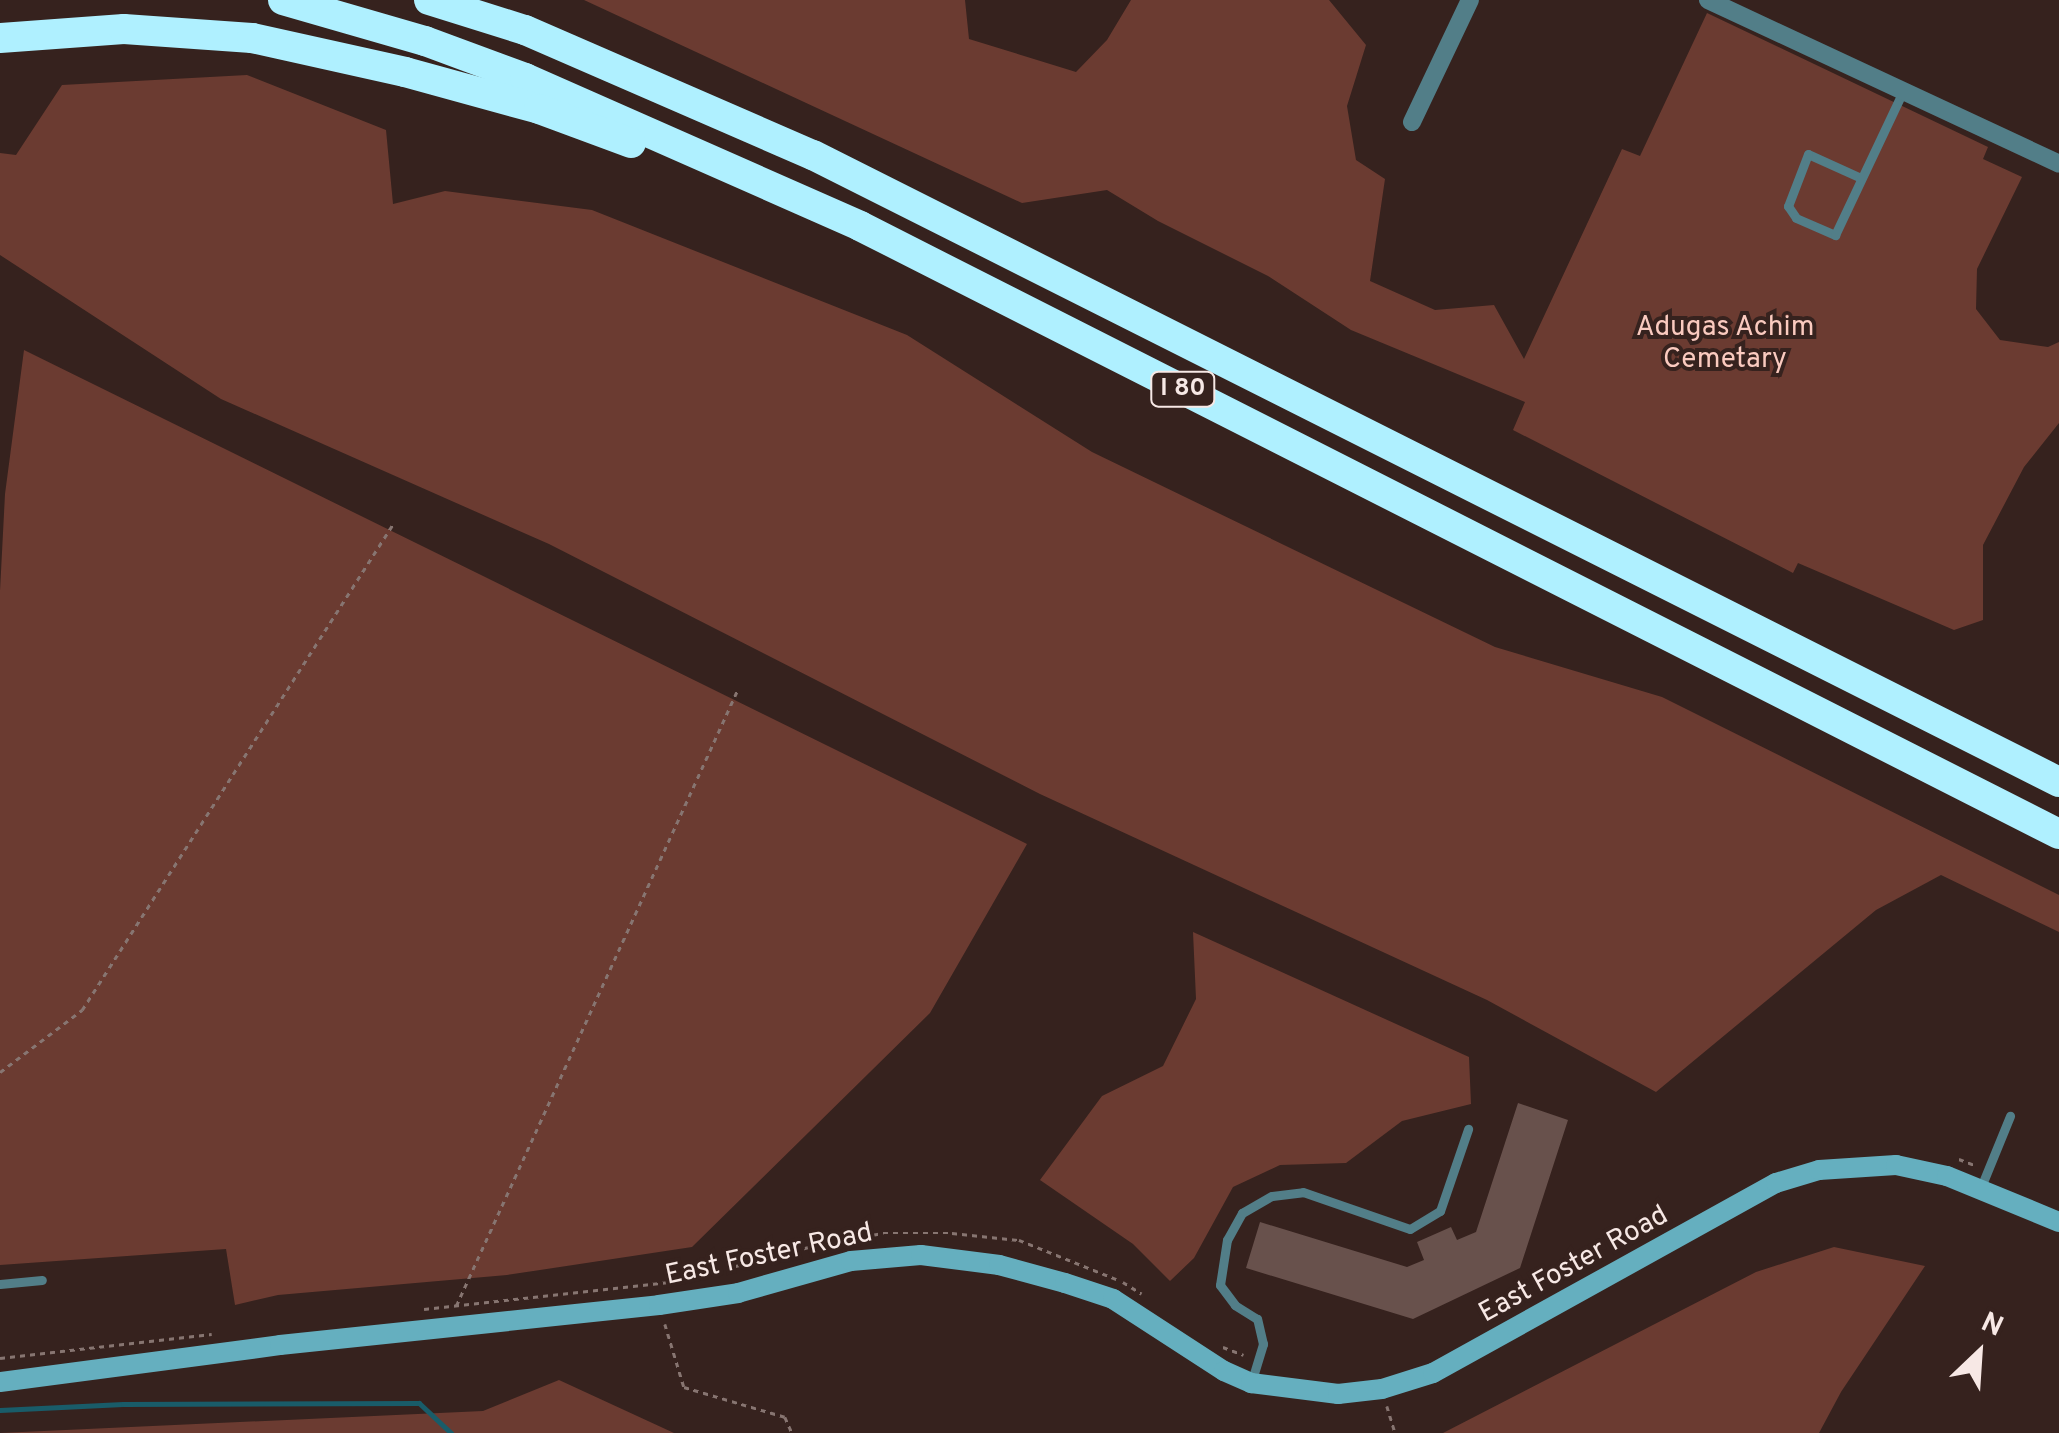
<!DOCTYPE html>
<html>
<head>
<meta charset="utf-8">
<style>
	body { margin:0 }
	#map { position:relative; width:2059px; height:1433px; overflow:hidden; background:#36221e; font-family:Overpass,sans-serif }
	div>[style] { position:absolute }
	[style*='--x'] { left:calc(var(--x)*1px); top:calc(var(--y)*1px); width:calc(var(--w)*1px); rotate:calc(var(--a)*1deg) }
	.green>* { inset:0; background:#6b3b31 }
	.stream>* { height:5px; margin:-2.5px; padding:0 2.5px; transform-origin:2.5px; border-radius:2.5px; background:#195c69 }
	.building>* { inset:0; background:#68514c }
	.path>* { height:2.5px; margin-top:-1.25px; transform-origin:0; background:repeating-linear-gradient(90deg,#877571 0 5px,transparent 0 10px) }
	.lane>* { height:9px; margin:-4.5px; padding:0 4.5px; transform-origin:4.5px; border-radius:4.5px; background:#527e88 }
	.street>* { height:18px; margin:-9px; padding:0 9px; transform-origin:9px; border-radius:9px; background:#527e88 }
	.secondary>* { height:20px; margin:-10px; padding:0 10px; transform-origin:10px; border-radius:10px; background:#65afbf }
	.highway>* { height:30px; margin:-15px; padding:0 15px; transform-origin:15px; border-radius:15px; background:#aff0ff }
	span { translate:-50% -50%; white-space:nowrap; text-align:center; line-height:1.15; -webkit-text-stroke:8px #36221e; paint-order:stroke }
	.shield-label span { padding:2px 8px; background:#36221e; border:2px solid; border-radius:8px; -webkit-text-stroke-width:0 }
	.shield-label { font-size:25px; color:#f7e8e5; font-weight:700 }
	.park-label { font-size:28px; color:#facabf }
	.street-label { font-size:28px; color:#f7e8e5 }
	.north { position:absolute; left:1929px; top:1303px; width:100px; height:100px; -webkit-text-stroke:8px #36221e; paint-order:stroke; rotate:25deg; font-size:28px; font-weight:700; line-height:40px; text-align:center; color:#f7e8e5 }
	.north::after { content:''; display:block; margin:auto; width:35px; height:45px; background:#f7e8e5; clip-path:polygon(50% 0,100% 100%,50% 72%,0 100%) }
</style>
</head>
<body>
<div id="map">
	<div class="green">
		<i style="clip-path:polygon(584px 0,965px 0,969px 39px,1076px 72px,1107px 40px,1131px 0,1329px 0,1366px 45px,1347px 106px,1356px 160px,1385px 179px,1370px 281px,1435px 310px,1494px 305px,1524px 359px,1622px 149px,1640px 156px,1707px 13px,1988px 147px,1983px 159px,2022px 177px,1977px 269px,1976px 309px,2000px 340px,2048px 347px,2059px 342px,2059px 423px,2024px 467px,1983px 545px,1983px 620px,1954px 630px,1798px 563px,1793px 573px,1513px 430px,1525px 402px,1351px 330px,1268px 276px,1158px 221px,1107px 190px,1022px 203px)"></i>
		<i style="clip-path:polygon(247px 75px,386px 130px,393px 204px,445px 191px,592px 210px,907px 335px,1092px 452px,1495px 647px,1662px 697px,2059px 895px,2059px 932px,1941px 875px,1876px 910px,1656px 1092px,1487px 1000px,1040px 794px,549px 544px,221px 399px,0 255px,0 153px,16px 155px,62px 85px)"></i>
		<i style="clip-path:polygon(24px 350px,1027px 844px,930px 1013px,692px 1247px,507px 1275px,278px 1295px,235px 1305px,226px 1249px,0 1265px,0 591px,5px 494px)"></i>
		<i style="clip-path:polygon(1193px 932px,1469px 1057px,1471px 1104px,1402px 1121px,1346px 1163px,1280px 1165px,1233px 1187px,1194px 1258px,1170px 1281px,1133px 1244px,1040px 1180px,1102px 1096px,1163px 1066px,1196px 999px)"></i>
		<i style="clip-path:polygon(1834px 1247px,1925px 1266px,1841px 1392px,1819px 1433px,1443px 1433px,1756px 1272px)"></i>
		<i style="clip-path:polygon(559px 1380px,674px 1433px,0 1433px,483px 1411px)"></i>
	</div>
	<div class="stream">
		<i style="--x:0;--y:1410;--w:123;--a:-2.8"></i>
		<i style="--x:123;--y:1404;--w:296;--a:-0.2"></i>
		<i style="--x:419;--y:1403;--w:44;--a:43.2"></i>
	</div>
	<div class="building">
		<i style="clip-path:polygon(1518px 1103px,1568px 1120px,1520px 1268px,1413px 1319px,1246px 1268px,1260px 1222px,1407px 1267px,1424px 1260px,1417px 1242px,1451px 1227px,1457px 1240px,1476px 1232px)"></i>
	</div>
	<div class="path">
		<i style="--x:0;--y:1072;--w:103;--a:-37.1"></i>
		<i style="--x:82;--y:1010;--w:577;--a:-57.38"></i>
		<i style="--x:1959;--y:1159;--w:17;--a:21"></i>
		<i style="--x:1123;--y:1282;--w:22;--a:32"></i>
		<i style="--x:456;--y:1306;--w:678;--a:-65.44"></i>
		<i style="--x:424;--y:1309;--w:256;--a:-6.3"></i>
		<i style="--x:678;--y:1281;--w:151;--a:-14.6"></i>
		<i style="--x:824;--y:1243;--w:60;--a:-9.6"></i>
		<i style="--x:883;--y:1233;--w:69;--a:0"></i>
		<i style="--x:952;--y:1233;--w:67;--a:6"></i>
		<i style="--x:1019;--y:1240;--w:105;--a:21.9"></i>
		<i style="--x:665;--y:1324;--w:66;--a:73.2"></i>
		<i style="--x:684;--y:1387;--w:105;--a:16.5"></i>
		<i style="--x:785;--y:1417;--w:17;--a:66"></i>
		<i style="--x:1223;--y:1347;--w:22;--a:21"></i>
		<i style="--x:0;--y:1358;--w:213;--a:-6.5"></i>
		<i style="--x:1387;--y:1406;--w:28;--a:73"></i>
	</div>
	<div class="lane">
		<i style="--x:1861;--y:178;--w:58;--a:-155.6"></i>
		<i style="--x:1808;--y:154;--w:56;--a:111"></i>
		<i style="--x:1788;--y:206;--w:14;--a:56"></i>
		<i style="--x:1796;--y:218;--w:43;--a:23.6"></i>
		<i style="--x:1835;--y:235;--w:159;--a:-64.7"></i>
		<i style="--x:1981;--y:1187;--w:77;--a:-67.8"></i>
		<i style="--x:0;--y:1284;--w:42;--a:-5.4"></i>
		<i style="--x:1252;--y:1380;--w:38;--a:-73"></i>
		<i style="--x:1263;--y:1344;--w:26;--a:-103"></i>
		<i style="--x:1257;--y:1319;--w:26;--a:-148"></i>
		<i style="--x:1235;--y:1305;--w:25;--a:-127"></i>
		<i style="--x:1220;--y:1285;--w:46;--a:-81.2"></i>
		<i style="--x:1227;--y:1240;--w:31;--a:-61"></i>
		<i style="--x:1242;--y:1213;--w:34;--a:-30"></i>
		<i style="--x:1272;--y:1196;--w:31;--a:-7"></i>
		<i style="--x:1303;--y:1192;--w:113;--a:19.1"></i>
		<i style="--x:1410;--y:1229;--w:35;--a:-31"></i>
		<i style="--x:1440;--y:1211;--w:87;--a:-71.1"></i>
	</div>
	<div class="street">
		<i style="--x:1708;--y:0;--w:387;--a:25"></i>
		<i style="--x:1412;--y:122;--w:135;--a:-64.6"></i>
	</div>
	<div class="secondary">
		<i style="--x:0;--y:1382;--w:282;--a:-7.5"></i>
		<i style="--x:280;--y:1345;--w:381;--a:-6"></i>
		<i style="--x:659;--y:1305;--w:80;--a:-8.6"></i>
		<i style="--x:738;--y:1293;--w:117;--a:-15.8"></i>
		<i style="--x:851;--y:1261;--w:70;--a:-4.9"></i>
		<i style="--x:921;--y:1255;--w:79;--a:7.3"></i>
		<i style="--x:999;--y:1265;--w:68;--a:15.3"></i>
		<i style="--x:1065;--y:1283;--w:51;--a:18.4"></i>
		<i style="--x:1113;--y:1299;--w:132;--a:33"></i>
		<i style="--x:1224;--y:1371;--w:30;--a:24"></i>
		<i style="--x:1251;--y:1383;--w:88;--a:7.2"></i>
		<i style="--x:1338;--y:1394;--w:44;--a:-6.5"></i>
		<i style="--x:1382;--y:1389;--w:53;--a:-17.4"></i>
		<i style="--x:1433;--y:1373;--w:392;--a:-29"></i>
		<i style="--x:1776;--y:1183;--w:45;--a:-16.8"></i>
		<i style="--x:1819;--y:1170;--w:77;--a:-3.7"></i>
		<i style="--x:1896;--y:1165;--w:52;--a:12.2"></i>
		<i style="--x:1947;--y:1176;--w:121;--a:22.3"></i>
	</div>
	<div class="highway">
		<i style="--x:283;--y:0;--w:148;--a:16.1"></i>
		<i style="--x:425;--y:41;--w:107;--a:20.3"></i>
		<i style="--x:525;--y:78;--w:366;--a:23.8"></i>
		<i style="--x:860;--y:226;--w:1344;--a:26.89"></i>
		<i style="--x:429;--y:0;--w:101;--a:17.4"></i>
		<i style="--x:525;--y:30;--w:314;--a:23.5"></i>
		<i style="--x:813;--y:155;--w:1395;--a:26.71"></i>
		<i style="--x:0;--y:38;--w:124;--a:-4.2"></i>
		<i style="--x:124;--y:29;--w:128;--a:4"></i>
		<i style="--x:252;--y:38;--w:157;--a:12.5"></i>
		<i style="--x:405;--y:72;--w:139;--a:15.4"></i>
		<i style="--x:539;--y:109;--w:98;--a:20.3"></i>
	</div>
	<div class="shield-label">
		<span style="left:1183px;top:389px">I 80</span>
	</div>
	<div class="park-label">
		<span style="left:1725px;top:344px">Adugas Achim<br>Cemetary</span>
	</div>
	<div class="street-label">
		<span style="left:769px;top:1255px;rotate:-12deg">East Foster Road</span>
		<span style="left:1574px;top:1265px;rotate:-29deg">East Foster Road</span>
	</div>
	<div class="north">N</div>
</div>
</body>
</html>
